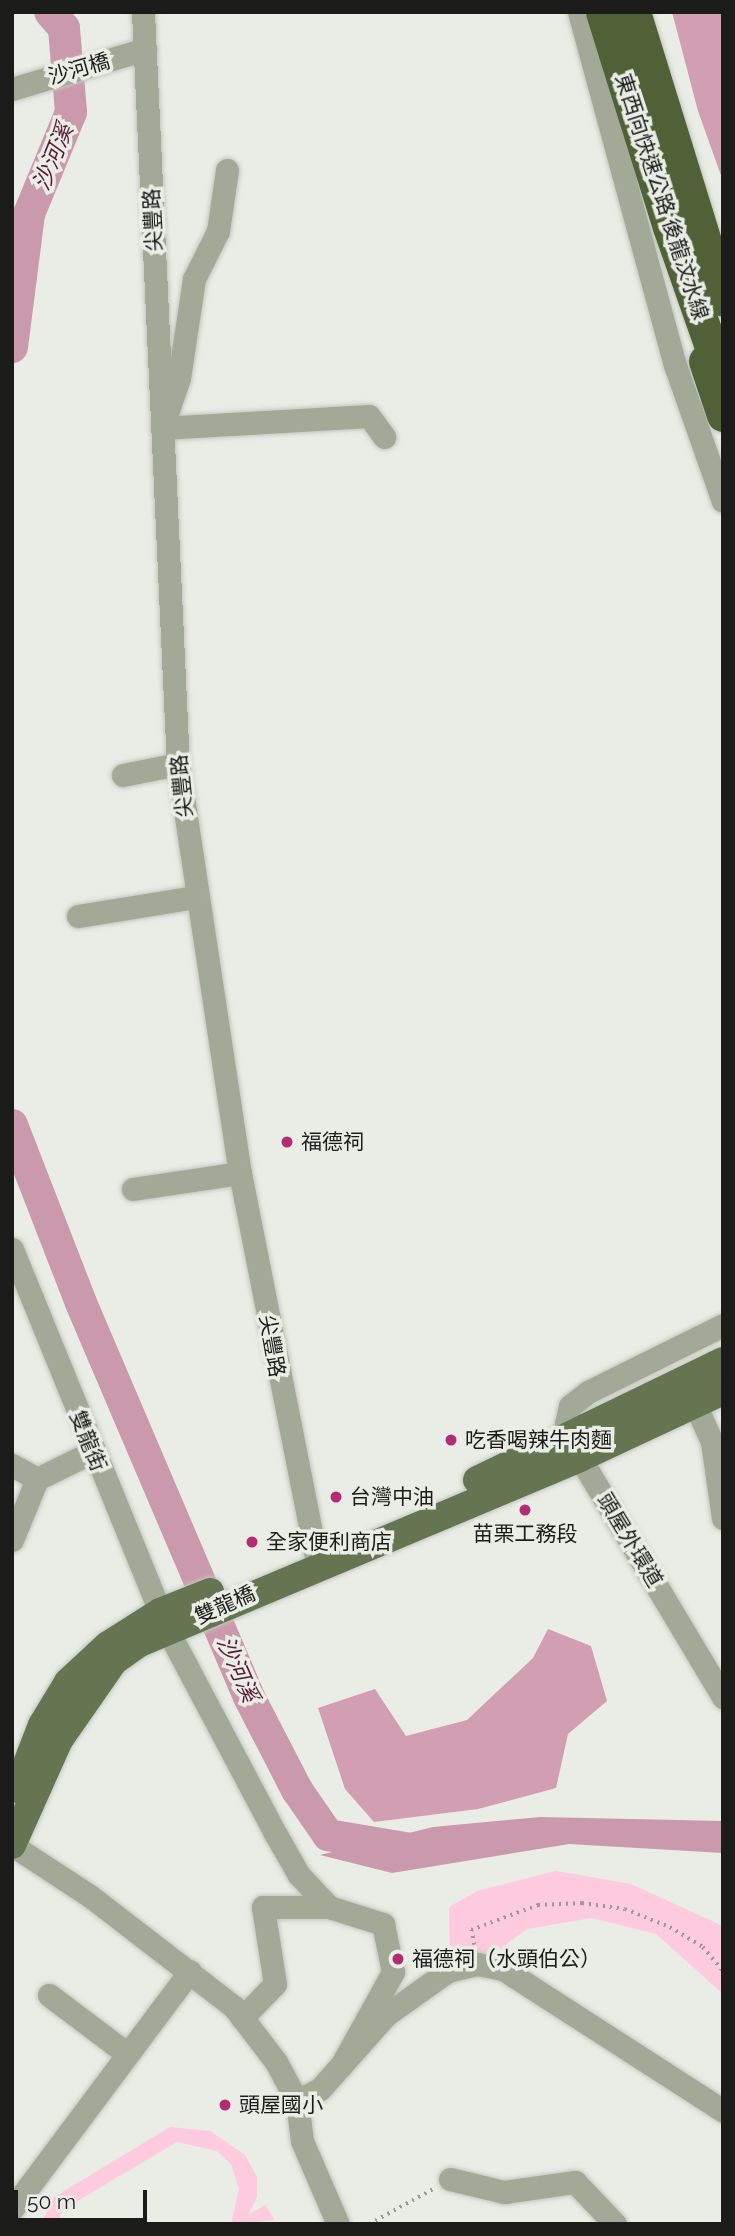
<!DOCTYPE html>
<html>
<head>
<meta charset="utf-8">
<style>
	body { margin:0 }
	#map { position:relative; width:735px; height:2236px; overflow:hidden; background:#e9ede5; font-family:Raleway,"Noto Sans TC",sans-serif }
	div>[style] { position:absolute }
	[style*='--x'] { left:calc(var(--x)*1px); top:calc(var(--y)*1px); width:calc(var(--w)*1px); rotate:calc(var(--a)*1deg) }
	.green>* { inset:0; background:#fecade }
	.forest>* { inset:0; background:#d19eb2 }
	.water>* { inset:0; background:#cb99ac }
	.river>* { height:32px; margin:-16px; padding:0 16px; transform-origin:16px; border-radius:16px; background:#cb99ac }
	.path>* { height:3.5px; margin-top:-1.75px; transform-origin:0; background:repeating-linear-gradient(90deg,#979a95 0 2px,transparent 0 7px) }
	.roads { filter:drop-shadow(0 0 2px #c4c7c0) drop-shadow(0 0 2px #c4c7c0) }
	.minor>* { height:23px; margin:-11.5px; padding:0 11.5px; transform-origin:11.5px; border-radius:11.5px; background:#a2aa97 }
	.major>* { height:28px; margin:-14px; padding:0 14px; transform-origin:14px; border-radius:14px; background:#657451 }
	.highway>* { height:33px; margin:-16.5px; padding:0 16.5px; transform-origin:16.5px; border-radius:16.5px; background:#506037 }
	.dots>* { width:19px; height:19px; translate:-50% -50%; box-sizing:border-box; border:4px solid #e9ede5; border-radius:50% }
	span { translate:-50% -50%; white-space:nowrap; text-align:center; line-height:1.15; -webkit-text-stroke:7px #e9ede5; paint-order:stroke }
	.street-label { font-size:21px; color:#1b1c1a }
	.poi-label { font-size:21px; color:#1b1c1a }
	.left { translate:0 -50%; text-align:left }
	.water-label { font-size:23px; color:#581c39; font-style:italic }
	.frame { position:absolute; inset:0; border:14px solid #1b1c1a; pointer-events:none }
	.scale { position:absolute; left:14px; top:2190px; width:133px; height:32px; box-sizing:border-box; border:4px solid #1b1c1a; border-top:0; padding-left:9px; font-size:21px; line-height:24px; white-space:nowrap; color:#1b1c1a; -webkit-text-stroke:5px #e9ede5; paint-order:stroke }
</style>
</head>
<body>
<div id="map">
	<div class="green">
		<i style="clip-path:polygon(556px 1871px,631px 1884px,723px 1926px,723px 1994px,656px 1934px,592px 1918px,527px 1929px,492px 1955px,450px 1960px,449px 1907px,477px 1891px)"></i>
		<i style="clip-path:polygon(170px 2127px,210px 2131px,245px 2155px,257px 2177px,257px 2197px,248px 2215px,265px 2205px,275px 2220px,231px 2224px,239px 2189px,231px 2164px,217px 2151px,177px 2142px,64px 2209px,56px 2224px,41px 2224px,54px 2197px)"></i>
	</div>
	<div class="forest">
		<i style="clip-path:polygon(672px 12px,723px 12px,723px 181px,698px 111px)"></i>
		<i style="clip-path:polygon(548px 1629px,591px 1646px,607px 1701px,568px 1734px,556px 1788px,478px 1809px,374px 1822px,345px 1789px,318px 1708px,375px 1689px,406px 1736px,467px 1720px,533px 1658px)"></i>
	</div>
	<div class="water">
		<i style="clip-path:polygon(540px 1817px,723px 1821px,723px 1853px,569px 1844px,392px 1873px,320px 1855px,433px 1827px)"></i>
	</div>
	<div class="river">
		<i style="--x:12;--y:347;--w:134;--a:-82.7"></i>
		<i style="--x:29;--y:214;--w:110;--a:-67.6"></i>
		<i style="--x:71;--y:112;--w:84;--a:-94.8"></i>
		<i style="--x:64;--y:28;--w:21;--a:-131"></i>
		<i style="--x:12;--y:1125;--w:191;--a:68.8"></i>
		<i style="--x:81;--y:1303;--w:428;--a:66.9"></i>
		<i style="--x:249;--y:1697;--w:105;--a:62.7"></i>
		<i style="--x:297;--y:1790;--w:55;--a:55.4"></i>
		<i style="--x:328;--y:1835;--w:84;--a:9.6"></i>
	</div>
	<div class="path">
		<i style="--x:474;--y:1945;--w:15;--a:-101"></i>
		<i style="--x:471;--y:1930;--w:72;--a:-20.5"></i>
		<i style="--x:538;--y:1905;--w:44;--a:-2.6"></i>
		<i style="--x:582;--y:1903;--w:43;--a:7.9"></i>
		<i style="--x:625;--y:1909;--w:48;--a:21.8"></i>
		<i style="--x:670;--y:1927;--w:39;--a:31"></i>
		<i style="--x:703;--y:1947;--w:31;--a:50"></i>
		<i style="--x:369;--y:2224;--w:75;--a:-28.6"></i>
	</div>
	<div class="roads">
		<div class="minor">
			<i style="--x:143;--y:12;--w:753;--a:87.34"></i>
			<i style="--x:178;--y:764;--w:414;--a:81.4"></i>
			<i style="--x:240;--y:1173;--w:402;--a:78.8"></i>
			<i style="--x:579;--y:12;--w:366;--a:74.8"></i>
			<i style="--x:675;--y:365;--w:144;--a:70.6"></i>
			<i style="--x:12;--y:89;--w:139;--a:-16.7"></i>
			<i style="--x:227;--y:170;--w:62;--a:98.4"></i>
			<i style="--x:218;--y:231;--w:54;--a:116.6"></i>
			<i style="--x:194;--y:279;--w:100;--a:98.6"></i>
			<i style="--x:179;--y:378;--w:53;--a:108.8"></i>
			<i style="--x:162;--y:428;--w:207;--a:-3.3"></i>
			<i style="--x:369;--y:416;--w:26;--a:54"></i>
			<i style="--x:123;--y:775;--w:56;--a:-11.3"></i>
			<i style="--x:78;--y:916;--w:119;--a:-9.2"></i>
			<i style="--x:133;--y:1189;--w:108;--a:-8.5"></i>
			<i style="--x:12;--y:1249;--w:413;--a:67.8"></i>
			<i style="--x:168;--y:1631;--w:229;--a:62.1"></i>
			<i style="--x:275;--y:1833;--w:48;--a:60.3"></i>
			<i style="--x:299;--y:1875;--w:44;--a:46.8"></i>
			<i style="--x:329;--y:1907;--w:57;--a:17.5"></i>
			<i style="--x:383;--y:1924;--w:49;--a:78.2"></i>
			<i style="--x:393;--y:1972;--w:107;--a:119"></i>
			<i style="--x:723;--y:1325;--w:151;--a:153.6"></i>
			<i style="--x:588;--y:1392;--w:23;--a:142"></i>
			<i style="--x:570;--y:1406;--w:18;--a:103"></i>
			<i style="--x:566;--y:1424;--w:37;--a:68"></i>
			<i style="--x:580;--y:1458;--w:279;--a:59.1"></i>
			<i style="--x:695;--y:1404;--w:42;--a:65.9"></i>
			<i style="--x:712;--y:1442;--w:77;--a:81.8"></i>
			<i style="--x:12;--y:1465;--w:29;--a:29"></i>
			<i style="--x:12;--y:1540;--w:66;--a:-67.7"></i>
			<i style="--x:37;--y:1479;--w:61;--a:-26.1"></i>
			<i style="--x:12;--y:1845;--w:93;--a:33.2"></i>
			<i style="--x:90;--y:1896;--w:182;--a:37.6"></i>
			<i style="--x:234;--y:2007;--w:69;--a:52.6"></i>
			<i style="--x:276;--y:2062;--w:44;--a:61.7"></i>
			<i style="--x:297;--y:2101;--w:40;--a:82.9"></i>
			<i style="--x:302;--y:2141;--w:90;--a:66.6"></i>
			<i style="--x:49;--y:1995;--w:96;--a:37"></i>
			<i style="--x:242;--y:2018;--w:47;--a:-45.9"></i>
			<i style="--x:275;--y:1984;--w:78;--a:-98.9"></i>
			<i style="--x:263;--y:1907;--w:66;--a:0"></i>
			<i style="--x:297;--y:2101;--w:26;--a:-28"></i>
			<i style="--x:320;--y:2089;--w:99;--a:-48.3"></i>
			<i style="--x:386;--y:2015;--w:76;--a:-35.4"></i>
			<i style="--x:448;--y:1971;--w:30;--a:-14"></i>
			<i style="--x:477;--y:1964;--w:26;--a:11"></i>
			<i style="--x:503;--y:1969;--w:262;--a:32.8"></i>
			<i style="--x:450;--y:2179;--w:56;--a:13.5"></i>
			<i style="--x:504;--y:2192;--w:72;--a:-8"></i>
			<i style="--x:575;--y:2182;--w:58;--a:46.4"></i>
			<i style="--x:12;--y:2209;--w:297;--a:-53.2"></i>
		</div>
		<div class="major">
			<i style="--x:477;--y:1480;--w:273;--a:-25.8"></i>
			<i style="--x:17;--y:1789;--w:69;--a:-68.7"></i>
			<i style="--x:42;--y:1725;--w:50;--a:-58.8"></i>
			<i style="--x:68;--y:1682;--w:54;--a:-42.8"></i>
			<i style="--x:108;--y:1645;--w:62;--a:-32.4"></i>
			<i style="--x:160;--y:1612;--w:54;--a:-21.8"></i>
			<i style="--x:12;--y:1845;--w:115;--a:-65.9"></i>
			<i style="--x:59;--y:1740;--w:96;--a:-55.2"></i>
			<i style="--x:114;--y:1661;--w:32;--a:-35"></i>
			<i style="--x:140;--y:1643;--w:477;--a:-22.8"></i>
			<i style="--x:580;--y:1458;--w:158;--a:-25.1"></i>
		</div>
		<div class="highway">
			<i style="--x:602;--y:12;--w:225;--a:72.7"></i>
			<i style="--x:669;--y:227;--w:163;--a:70.7"></i>
			<i style="--x:634;--y:12;--w:301;--a:72.8"></i>
			<i style="--x:705;--y:361;--w:57;--a:71.6"></i>
		</div>
	</div>
	<div class="dots">
		<i style="left:287px;top:1142px;background:#b12c71"></i>
		<i style="left:451px;top:1440px;background:#b12c71"></i>
		<i style="left:336px;top:1497px;background:#b12c71"></i>
		<i style="left:525px;top:1510px;background:#b12c71"></i>
		<i style="left:252px;top:1542px;background:#b12c71"></i>
		<i style="left:398px;top:1959px;background:#b12c71"></i>
		<i style="left:225px;top:2105px;background:#b12c71"></i>
	</div>
	<div class="street-label">
		<span style="left:79px;top:69px;rotate:-16deg">沙河橋</span>
		<span style="left:662px;top:197px;rotate:72deg">東西向快速公路 後龍汶水線</span>
		<span style="left:153px;top:220px;rotate:-93deg">尖豐路</span>
		<span style="left:182px;top:786px;rotate:-96deg">尖豐路</span>
		<span style="left:272px;top:1346px;rotate:80deg">尖豐路</span>
		<span style="left:88px;top:1441px;rotate:68deg">雙龍街</span>
		<span style="left:630px;top:1540px;rotate:59deg">頭屋外環道</span>
		<span style="left:225px;top:1605px;rotate:-24deg">雙龍橋</span>
	</div>
	<div class="poi-label">
		<span class="left" style="left:301px;top:1142px">福德祠</span>
		<span class="left" style="left:465px;top:1440px">吃香喝辣牛肉麵</span>
		<span class="left" style="left:350px;top:1497px">台灣中油</span>
		<span style="left:525px;top:1534px">苗栗工務段</span>
		<span class="left" style="left:266px;top:1542px">全家便利商店</span>
		<span class="left" style="left:412px;top:1959px">福德祠（水頭伯公）</span>
		<span class="left" style="left:239px;top:2105px">頭屋國小</span>
	</div>
	<div class="water-label">
		<span style="left:53px;top:157px;rotate:-68deg">沙河溪</span>
		<span style="left:238px;top:1669px;rotate:66deg">沙河溪</span>
	</div>
	<div class="frame"></div>
	<div class="scale">50 m</div>
</div>
</body>
</html>
